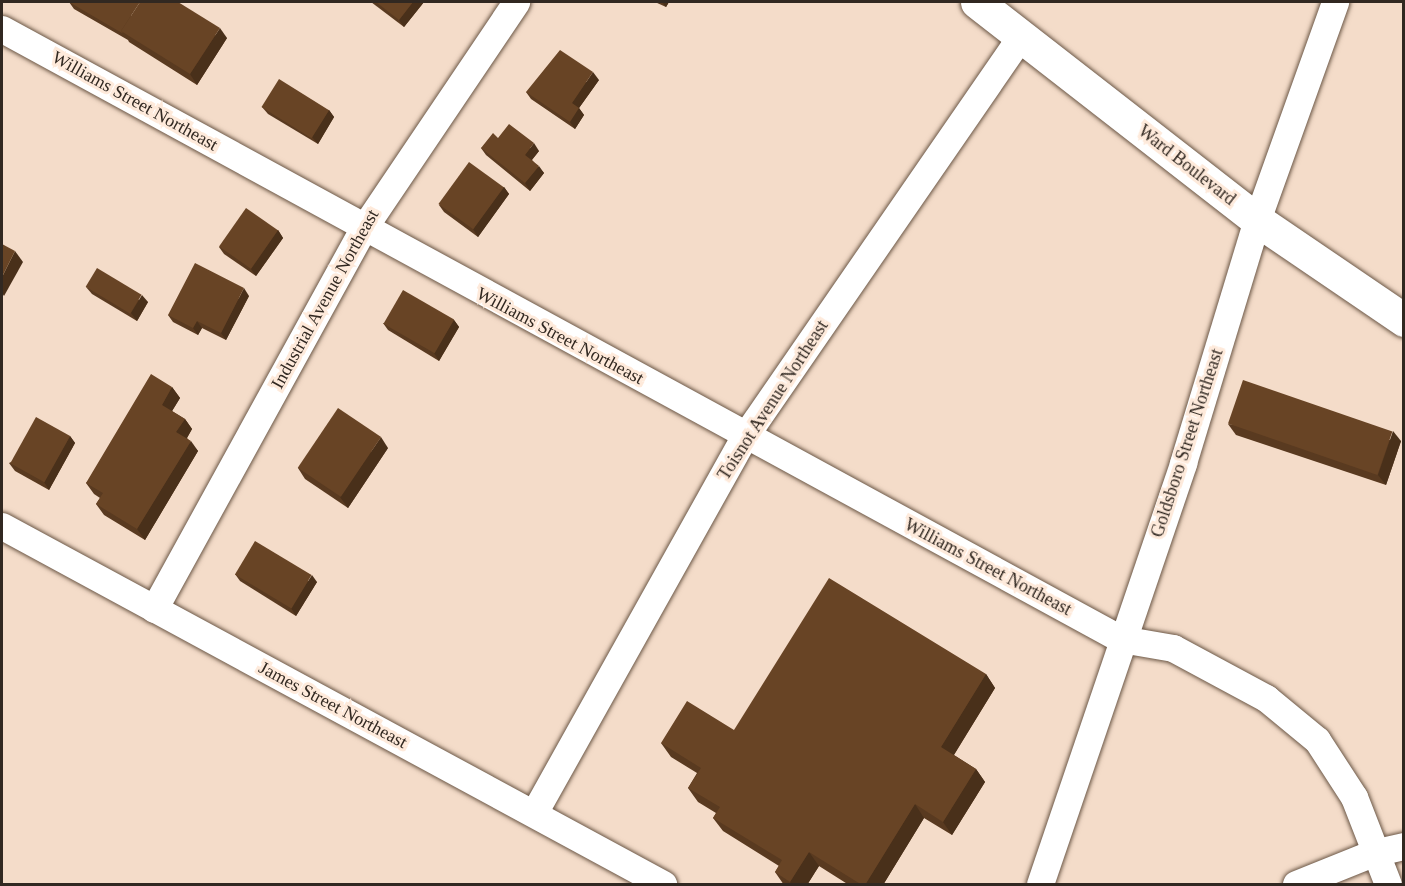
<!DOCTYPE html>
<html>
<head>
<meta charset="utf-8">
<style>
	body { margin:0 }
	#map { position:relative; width:1405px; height:886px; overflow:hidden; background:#f4dcc9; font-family:Georgia,serif }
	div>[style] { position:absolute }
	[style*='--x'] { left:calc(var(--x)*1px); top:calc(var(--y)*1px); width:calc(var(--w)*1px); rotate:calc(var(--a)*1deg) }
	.roads { filter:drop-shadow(0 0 2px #6b5746) drop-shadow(0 0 2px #6b5746) }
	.minor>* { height:27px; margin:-13.5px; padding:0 13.5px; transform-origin:13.5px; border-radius:13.5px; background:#fff }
	.secondary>* { height:33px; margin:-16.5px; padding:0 16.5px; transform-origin:16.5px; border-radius:16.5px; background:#fff }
	.wall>* { inset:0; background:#593a20 }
	.shaded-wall>* { inset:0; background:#49301a }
	.building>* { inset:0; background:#684425; transform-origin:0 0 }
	span { translate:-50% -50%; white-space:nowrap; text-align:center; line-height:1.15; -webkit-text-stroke:6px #feeadb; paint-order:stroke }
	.street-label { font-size:18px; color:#312821 }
	.frame { position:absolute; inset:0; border:3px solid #312821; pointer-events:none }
</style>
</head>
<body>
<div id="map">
	<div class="roads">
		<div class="minor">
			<i style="--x:2;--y:29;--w:1274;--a:28.6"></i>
			<i style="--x:1121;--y:639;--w:53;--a:9.8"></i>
			<i style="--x:1173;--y:648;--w:106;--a:28.3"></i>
			<i style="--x:1266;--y:698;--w:66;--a:39.5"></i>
			<i style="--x:1317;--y:740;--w:68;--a:57"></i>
			<i style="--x:1354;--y:797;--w:93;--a:68.7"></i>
			<i style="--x:2;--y:526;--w:752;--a:28.44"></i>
			<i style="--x:154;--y:609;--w:434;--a:-61.2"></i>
			<i style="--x:363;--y:229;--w:274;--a:-56"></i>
			<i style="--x:534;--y:813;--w:432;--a:-60.8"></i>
			<i style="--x:745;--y:436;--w:486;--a:-55.4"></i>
			<i style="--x:1040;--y:884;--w:445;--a:-71.2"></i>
			<i style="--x:1183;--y:463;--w:254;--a:-73.1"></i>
			<i style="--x:1257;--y:220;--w:232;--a:-70.3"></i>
			<i style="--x:1296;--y:884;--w:83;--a:-21.9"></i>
			<i style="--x:1373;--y:853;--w:32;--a:-13"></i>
		</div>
		<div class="secondary">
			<i style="--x:977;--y:2;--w:355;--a:37.9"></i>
			<i style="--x:1257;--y:220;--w:178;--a:34.2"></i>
		</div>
	</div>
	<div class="wall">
		<i style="clip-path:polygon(69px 2px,227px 38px,197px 85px,129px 42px,128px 40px,74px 9px)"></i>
		<i style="clip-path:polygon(371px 2px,424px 2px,404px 27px)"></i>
		<i style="clip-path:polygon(655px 2px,669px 2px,666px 7px)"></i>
		<i style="clip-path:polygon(599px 80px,579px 108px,584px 115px,575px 129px,531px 99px,526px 92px)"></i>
		<i style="clip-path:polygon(262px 107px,329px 110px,334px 117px,318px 144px,268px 114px)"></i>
		<i style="clip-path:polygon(498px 138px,539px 151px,532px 160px,544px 173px,530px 191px,486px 155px,481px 148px)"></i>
		<i style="clip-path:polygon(504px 187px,509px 194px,478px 237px,444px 212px,439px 205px)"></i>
		<i style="clip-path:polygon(278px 230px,283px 238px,256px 276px,224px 254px,219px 247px)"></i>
		<i style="clip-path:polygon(86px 287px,148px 302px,137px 321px,92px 294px)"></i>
		<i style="clip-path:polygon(249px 296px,226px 340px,202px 328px,198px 335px,173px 322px,168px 315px)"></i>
		<i style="clip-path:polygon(454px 320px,459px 327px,439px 361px,388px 330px,383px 323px)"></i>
		<i style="clip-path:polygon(172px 387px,180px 398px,172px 411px,185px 419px,192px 429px,187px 438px,198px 451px,145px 540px,104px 515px,96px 504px,100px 498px,94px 494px,86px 483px)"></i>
		<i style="clip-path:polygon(1228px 424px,1401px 441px,1386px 485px,1236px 435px)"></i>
		<i style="clip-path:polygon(70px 436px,75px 443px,49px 490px,15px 471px,9px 463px)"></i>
		<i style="clip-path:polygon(388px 448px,348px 508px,305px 479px,298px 468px)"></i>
		<i style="clip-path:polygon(235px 574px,317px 582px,296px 616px,240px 581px)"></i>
		<i style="clip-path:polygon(986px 674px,995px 688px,954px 755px,976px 769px,985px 782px,952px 835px,924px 818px,883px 885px,849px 885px,819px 866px,807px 885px,784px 885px,775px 872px,779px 866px,723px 831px,713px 818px,716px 813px,698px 802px,688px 788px,697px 773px,671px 757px,661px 743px,734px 730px)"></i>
	</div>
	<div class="shaded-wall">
		<i style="clip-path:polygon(413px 2px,424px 2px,404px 27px,399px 20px)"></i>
		<i style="clip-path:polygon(662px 2px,669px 2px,666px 7px)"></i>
		<i style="clip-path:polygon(220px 28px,227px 38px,197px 85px,190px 74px)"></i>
		<i style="clip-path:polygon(593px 72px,599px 80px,579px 108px,584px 115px,575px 129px,570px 122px,572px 103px)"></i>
		<i style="clip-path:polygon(329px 110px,334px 117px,318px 144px,312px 137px)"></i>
		<i style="clip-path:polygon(534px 143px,539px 151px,530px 162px,525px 155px)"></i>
		<i style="clip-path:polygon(539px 166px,544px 173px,530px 191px,525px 183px)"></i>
		<i style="clip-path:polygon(504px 187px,509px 194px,478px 237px,473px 229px)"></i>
		<i style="clip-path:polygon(278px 230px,283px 238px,256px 276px,251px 269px)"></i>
		<i style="clip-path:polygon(15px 251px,23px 262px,4px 296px,2px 293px,2px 277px)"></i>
		<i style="clip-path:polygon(244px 288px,249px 296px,226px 340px,221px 333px)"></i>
		<i style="clip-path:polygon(142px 295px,148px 302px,137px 321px,131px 313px)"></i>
		<i style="clip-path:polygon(454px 320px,459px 327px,439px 361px,434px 353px)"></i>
		<i style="clip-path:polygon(197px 321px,202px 328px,198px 335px,193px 328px)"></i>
		<i style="clip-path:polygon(172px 387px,180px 398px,169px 416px,162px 405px)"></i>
		<i style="clip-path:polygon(185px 419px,192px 429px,184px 443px,176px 432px)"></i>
		<i style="clip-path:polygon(1393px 431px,1401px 441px,1386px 485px,1378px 475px)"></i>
		<i style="clip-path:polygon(70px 436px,75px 443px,49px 490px,44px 482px)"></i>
		<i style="clip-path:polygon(381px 437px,388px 448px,348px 508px,340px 497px)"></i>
		<i style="clip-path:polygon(191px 441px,198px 451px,145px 540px,137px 529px)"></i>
		<i style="clip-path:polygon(312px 575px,317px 582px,296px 616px,291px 608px)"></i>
		<i style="clip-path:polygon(986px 674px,995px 688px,950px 761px,941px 747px)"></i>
		<i style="clip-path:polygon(976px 769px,985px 782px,952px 835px,943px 822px)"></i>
		<i style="clip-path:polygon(915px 804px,924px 818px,883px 885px,865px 885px)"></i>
		<i style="clip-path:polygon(809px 852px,819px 866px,807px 885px,792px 885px,790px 882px)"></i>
	</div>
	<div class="building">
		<i style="clip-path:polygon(69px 2px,140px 2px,121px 31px,123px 32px,122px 33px)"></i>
		<i style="clip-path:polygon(140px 2px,178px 2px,220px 28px,190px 74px,121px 31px)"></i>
		<i style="clip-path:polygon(376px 2px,413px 2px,399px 20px)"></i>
		<i style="clip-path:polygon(560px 50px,593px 72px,572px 103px,579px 108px,570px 122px,526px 92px)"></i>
		<i style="left:279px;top:79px;width:59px;height:33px;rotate:32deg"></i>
		<i style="clip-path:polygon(509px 124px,534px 143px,525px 155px,539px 166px,525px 183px,481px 148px,493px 133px,498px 138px)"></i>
		<i style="left:469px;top:162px;width:43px;height:52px;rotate:36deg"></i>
		<i style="left:246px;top:208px;width:39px;height:47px;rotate:35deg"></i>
		<i style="clip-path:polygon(2px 244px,15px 251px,2px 277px)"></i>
		<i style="clip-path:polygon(195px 263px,244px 288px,221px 333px,197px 321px,193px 328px,168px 315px)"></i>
		<i style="left:97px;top:268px;width:52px;height:22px;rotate:31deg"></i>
		<i style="left:403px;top:290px;width:59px;height:39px;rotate:30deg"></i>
		<i style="clip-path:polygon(151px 374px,172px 387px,162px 405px,185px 419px,176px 432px,191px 441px,137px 529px,96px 504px,103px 493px,86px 483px)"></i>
		<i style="left:1243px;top:380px;width:158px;height:46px;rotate:19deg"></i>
		<i style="left:338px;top:408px;width:52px;height:72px;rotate:34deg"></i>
		<i style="left:36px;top:417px;width:39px;height:53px;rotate:29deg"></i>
		<i style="left:255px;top:541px;width:66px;height:39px;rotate:31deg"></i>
		<i style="clip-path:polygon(829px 578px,986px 674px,941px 747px,976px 769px,943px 822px,915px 804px,865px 885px,862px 885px,809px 852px,790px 882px,775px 872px,782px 860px,713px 818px,720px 807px,688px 788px,701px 768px,661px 743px,687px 701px,734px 730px)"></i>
	</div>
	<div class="street-label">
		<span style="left:135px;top:101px;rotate:29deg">Williams Street Northeast</span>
		<span style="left:1187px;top:165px;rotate:38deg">Ward Boulevard</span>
		<span style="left:325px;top:299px;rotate:-61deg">Industrial Avenue Northeast</span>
		<span style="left:560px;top:336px;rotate:28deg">Williams Street Northeast</span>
		<span style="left:773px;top:400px;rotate:-57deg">Toisnot Avenue Northeast</span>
		<span style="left:1187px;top:443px;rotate:-72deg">Goldsboro Street Northeast</span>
		<span style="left:988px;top:567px;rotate:28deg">Williams Street Northeast</span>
		<span style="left:333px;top:705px;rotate:28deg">James Street Northeast</span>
	</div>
	<div class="frame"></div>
</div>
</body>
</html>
